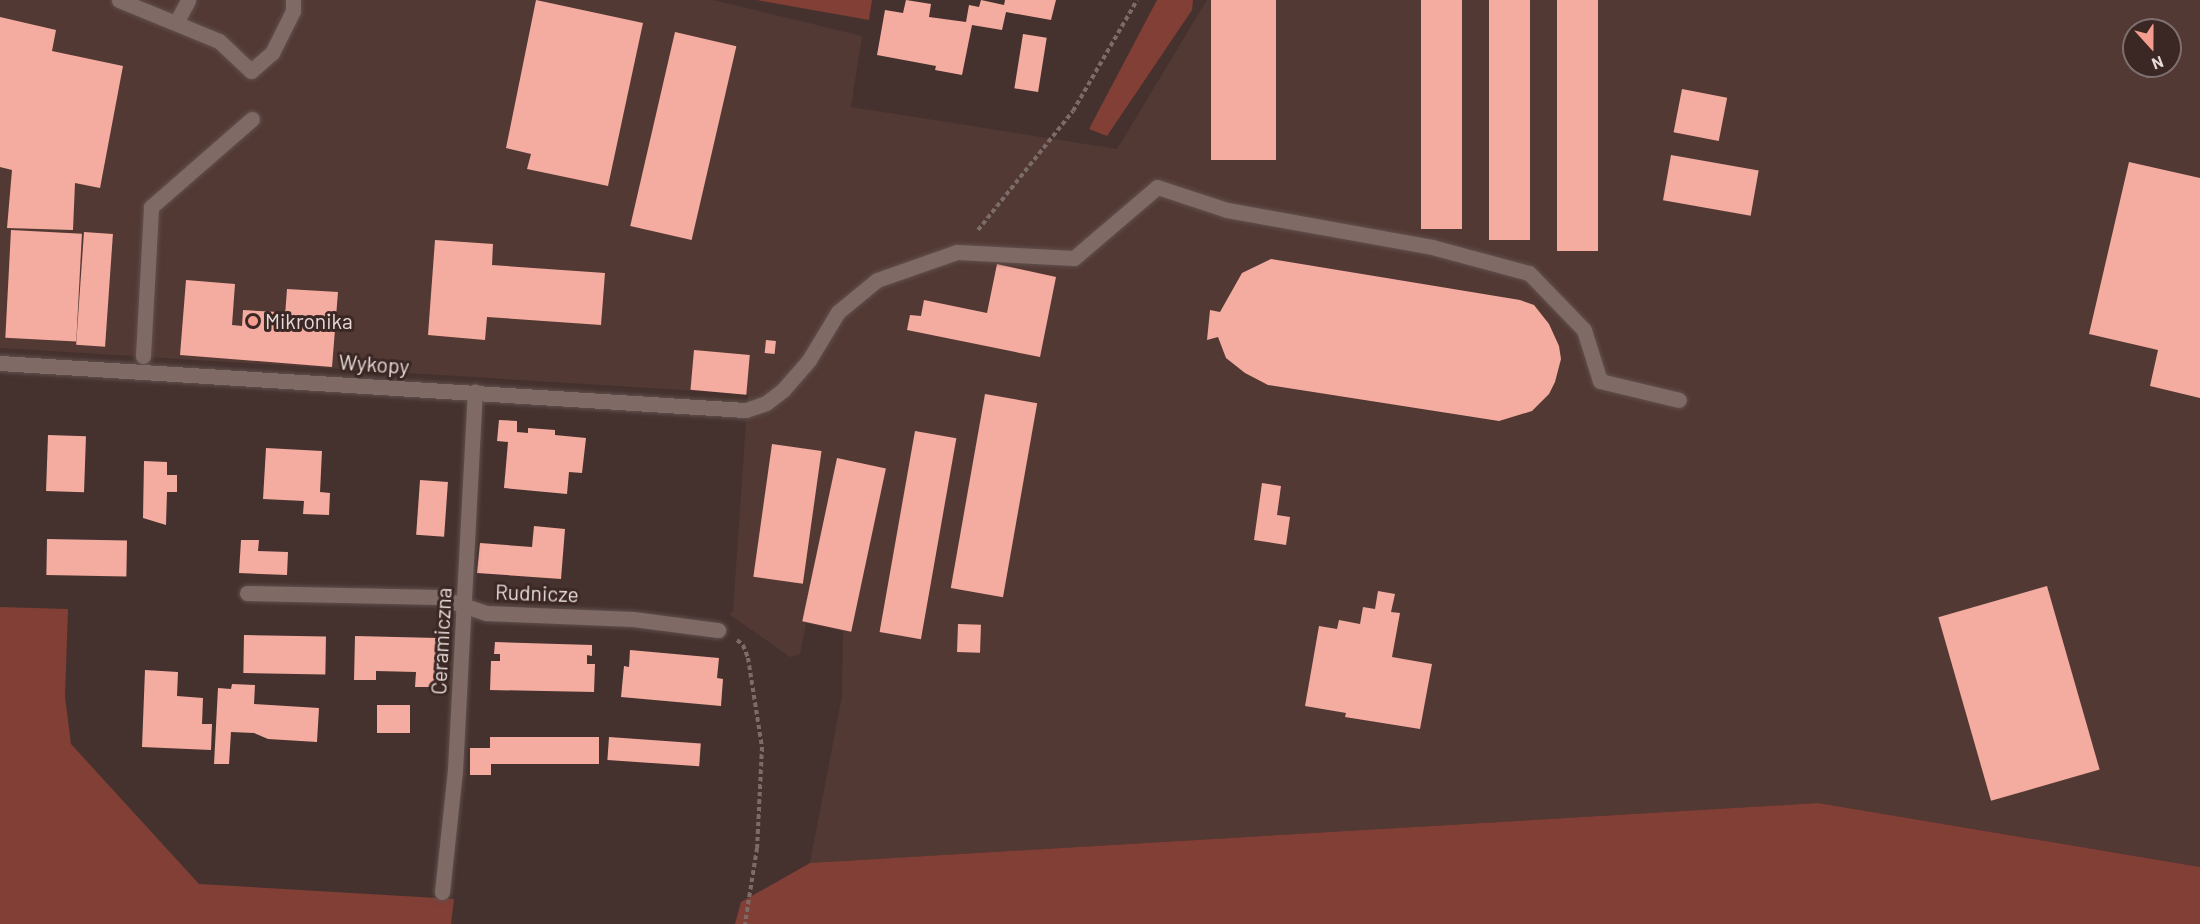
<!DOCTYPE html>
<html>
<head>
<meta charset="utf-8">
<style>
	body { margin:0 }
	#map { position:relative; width:2200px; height:924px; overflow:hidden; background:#45322f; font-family:Barlow,sans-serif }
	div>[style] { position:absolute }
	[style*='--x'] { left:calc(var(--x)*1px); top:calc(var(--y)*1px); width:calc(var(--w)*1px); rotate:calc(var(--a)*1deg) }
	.built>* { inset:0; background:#533934 }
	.green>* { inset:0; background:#813f35 }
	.building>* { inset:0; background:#f4aca0; transform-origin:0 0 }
	.path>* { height:4px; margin-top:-2px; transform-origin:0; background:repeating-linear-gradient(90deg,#7c6c69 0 4.5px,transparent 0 7.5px) }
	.roads { filter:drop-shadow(0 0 2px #60504d) drop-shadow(0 0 2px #60504d) }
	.service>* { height:15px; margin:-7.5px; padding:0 7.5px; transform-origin:7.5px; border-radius:7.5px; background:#806a66 }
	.minor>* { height:15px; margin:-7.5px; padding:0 7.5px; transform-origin:7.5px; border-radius:7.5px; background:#806a66 }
	.dots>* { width:16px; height:16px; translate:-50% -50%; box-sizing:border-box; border:3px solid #3b2825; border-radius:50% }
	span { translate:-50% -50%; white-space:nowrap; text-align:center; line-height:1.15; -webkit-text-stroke:6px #3b2825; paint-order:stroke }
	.poi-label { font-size:21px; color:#e7dbd9 }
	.left { translate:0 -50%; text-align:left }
	.street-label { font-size:21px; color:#e7dbd9 }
	.north { position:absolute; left:2122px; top:18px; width:60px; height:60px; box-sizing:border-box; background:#3b2825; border:2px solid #80706d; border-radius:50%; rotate:159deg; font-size:16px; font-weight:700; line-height:24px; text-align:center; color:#e7dbd9 }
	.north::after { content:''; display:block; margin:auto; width:21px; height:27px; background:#f59d8e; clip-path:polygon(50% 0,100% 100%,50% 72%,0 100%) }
</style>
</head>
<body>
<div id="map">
	<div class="built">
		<i style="clip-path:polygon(evenodd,0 0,713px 0,862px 36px,851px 107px,1117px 149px,1207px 0,2200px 0,2200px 867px,1818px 803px,810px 863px,842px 696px,843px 631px,806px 623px,800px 654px,790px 657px,729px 614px,733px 611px,748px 394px,0 348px,0 0,2134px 30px,2170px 30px,2170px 66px,2134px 66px,2134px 30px)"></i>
	</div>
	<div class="green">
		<i style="clip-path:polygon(757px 0,872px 0,869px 20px)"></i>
		<i style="clip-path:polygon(1157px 0,1193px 0,1192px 10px,1107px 136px,1089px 129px)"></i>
		<i style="clip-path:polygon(0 607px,68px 609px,65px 697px,71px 744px,199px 884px,454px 899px,451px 924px,0 924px)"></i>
		<i style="clip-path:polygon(1818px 803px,2200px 867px,2200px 924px,735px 924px,741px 902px,810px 863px)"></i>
	</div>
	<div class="building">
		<i style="clip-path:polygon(536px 0,643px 23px,608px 186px,527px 169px,531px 154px,506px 148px)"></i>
		<i style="clip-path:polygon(906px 0,931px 4px,929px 17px,966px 22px,969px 5px,979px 7px,981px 0,1004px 5px,1005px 0,1056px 0,1051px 20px,1006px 12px,1002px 30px,972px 25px,962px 75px,935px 70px,936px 66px,877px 55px,885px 10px,903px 13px)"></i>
		<i style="left:1211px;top:0;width:65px;height:160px"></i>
		<i style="left:1421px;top:0;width:41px;height:229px"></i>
		<i style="left:1489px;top:0;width:41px;height:240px"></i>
		<i style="left:1557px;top:0;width:41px;height:251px"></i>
		<i style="clip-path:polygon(0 17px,56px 30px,52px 51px,123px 66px,100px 188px,75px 183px,73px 230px,7px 228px,12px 170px,0 167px)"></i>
		<i style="left:675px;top:32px;width:63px;height:199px;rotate:13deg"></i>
		<i style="left:1023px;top:34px;width:24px;height:55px;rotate:9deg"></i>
		<i style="left:1682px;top:89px;width:46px;height:44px;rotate:11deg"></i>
		<i style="left:1671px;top:155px;width:89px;height:46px;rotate:10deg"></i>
		<i style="clip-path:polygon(2129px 162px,2200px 178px,2200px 398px,2150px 386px,2158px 350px,2089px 334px)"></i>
		<i style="left:11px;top:230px;width:71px;height:108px;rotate:3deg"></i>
		<i style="left:84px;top:232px;width:29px;height:113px;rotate:4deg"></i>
		<i style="clip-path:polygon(435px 240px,493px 244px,492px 265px,605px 273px,601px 325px,487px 317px,485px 340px,428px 335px)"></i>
		<i style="clip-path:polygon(1271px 259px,1520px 300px,1534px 305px,1549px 324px,1559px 346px,1561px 359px,1555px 382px,1549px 394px,1532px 411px,1499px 421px,1268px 385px,1245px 373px,1226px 358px,1218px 337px,1207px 340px,1210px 310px,1220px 312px,1242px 273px)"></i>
		<i style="clip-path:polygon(997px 264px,1056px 277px,1040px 357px,907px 330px,910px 315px,921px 316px,924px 300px,987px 313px)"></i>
		<i style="clip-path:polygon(186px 280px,235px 284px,232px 325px,242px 326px,243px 310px,278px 312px,277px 328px,284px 329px,287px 289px,338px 292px,332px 367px,180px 355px)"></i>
		<i style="left:766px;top:340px;width:10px;height:13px;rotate:6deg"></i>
		<i style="left:694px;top:350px;width:56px;height:40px;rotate:5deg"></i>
		<i style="left:985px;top:394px;width:53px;height:197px;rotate:10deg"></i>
		<i style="clip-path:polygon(499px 420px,517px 421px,517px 432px,528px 433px,528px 428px,555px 430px,555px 435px,586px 438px,582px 473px,569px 472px,567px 494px,504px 488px,508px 442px,497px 441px)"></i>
		<i style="left:915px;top:431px;width:42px;height:204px;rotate:10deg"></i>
		<i style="left:48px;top:435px;width:38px;height:56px;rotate:2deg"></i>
		<i style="left:772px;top:444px;width:50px;height:134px;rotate:8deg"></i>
		<i style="clip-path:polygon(266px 448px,322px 451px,320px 492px,330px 493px,329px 515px,303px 514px,304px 501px,263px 499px)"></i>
		<i style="left:837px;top:458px;width:50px;height:167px;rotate:12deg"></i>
		<i style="clip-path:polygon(144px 461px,167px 462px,167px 475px,177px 475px,177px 492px,167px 492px,166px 525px,143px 518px)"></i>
		<i style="left:420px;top:480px;width:28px;height:55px;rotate:4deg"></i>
		<i style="clip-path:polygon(1262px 483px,1281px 486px,1277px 515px,1290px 517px,1286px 545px,1254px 540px)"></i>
		<i style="clip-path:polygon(534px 526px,565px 529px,561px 579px,477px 573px,480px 543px,532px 547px)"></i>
		<i style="left:47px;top:539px;width:80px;height:36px;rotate:1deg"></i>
		<i style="clip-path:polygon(241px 540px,259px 540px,258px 551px,288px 552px,287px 575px,239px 573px)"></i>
		<i style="left:2047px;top:586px;width:191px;height:113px;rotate:74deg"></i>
		<i style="clip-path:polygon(1378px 591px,1395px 594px,1391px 612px,1400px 613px,1392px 657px,1432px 664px,1420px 729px,1345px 717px,1346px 713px,1305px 706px,1319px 626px,1337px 629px,1339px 620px,1360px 624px,1363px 607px,1375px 609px)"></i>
		<i style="left:958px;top:624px;width:23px;height:28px;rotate:2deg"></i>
		<i style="left:244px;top:635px;width:82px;height:38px;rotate:1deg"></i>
		<i style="clip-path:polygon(355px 636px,438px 638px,436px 687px,415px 687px,416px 672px,376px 671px,376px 680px,354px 680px)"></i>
		<i style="clip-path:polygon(495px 642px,592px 645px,592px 656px,587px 655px,587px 664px,595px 664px,594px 692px,490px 690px,491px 661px,500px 661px,500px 654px,494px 654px)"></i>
		<i style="clip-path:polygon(630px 650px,719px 658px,717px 678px,723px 679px,721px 706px,621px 697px,624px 666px,629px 667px)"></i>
		<i style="clip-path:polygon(145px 670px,178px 672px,177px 696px,203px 698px,202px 724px,212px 724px,211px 750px,142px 747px)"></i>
		<i style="clip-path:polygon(232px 684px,255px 685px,254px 704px,319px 708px,317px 742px,268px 739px,254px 733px,231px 732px,229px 764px,214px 764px,218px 688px,231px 689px)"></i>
		<i style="left:377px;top:705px;width:33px;height:28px"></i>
		<i style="clip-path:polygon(490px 737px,599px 737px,599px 764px,491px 764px,491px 775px,470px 775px,470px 748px,490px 748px)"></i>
		<i style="left:609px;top:737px;width:92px;height:23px;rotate:4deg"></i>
	</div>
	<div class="path">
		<i style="--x:978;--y:230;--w:152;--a:-51.4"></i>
		<i style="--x:1073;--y:111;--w:128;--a:-60"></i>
		<i style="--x:737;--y:640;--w:8;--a:40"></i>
		<i style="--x:743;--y:645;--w:14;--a:69"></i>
		<i style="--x:748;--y:658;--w:90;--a:81.1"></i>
		<i style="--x:762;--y:747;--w:101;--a:92.8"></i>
		<i style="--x:757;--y:848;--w:77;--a:99"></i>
	</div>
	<div class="roads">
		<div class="service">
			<i style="--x:119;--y:0;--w:108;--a:22.3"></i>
			<i style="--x:219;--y:41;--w:44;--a:43.2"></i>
			<i style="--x:251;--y:71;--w:28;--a:-41"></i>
			<i style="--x:272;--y:53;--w:47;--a:-63.4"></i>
			<i style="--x:293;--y:11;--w:11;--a:-90"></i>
			<i style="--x:176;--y:23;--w:26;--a:-62"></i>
			<i style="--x:143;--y:356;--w:149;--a:-86.9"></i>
			<i style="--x:151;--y:207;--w:134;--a:-41.1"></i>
			<i style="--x:746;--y:410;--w:21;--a:-19"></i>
			<i style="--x:766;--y:403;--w:21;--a:-37"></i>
			<i style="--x:783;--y:390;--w:40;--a:-49"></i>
			<i style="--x:809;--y:360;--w:56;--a:-58.9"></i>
			<i style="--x:838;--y:312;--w:50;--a:-39.4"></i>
			<i style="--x:877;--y:280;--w:85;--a:-19.3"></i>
			<i style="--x:957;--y:252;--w:117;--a:2.9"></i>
			<i style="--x:1074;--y:258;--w:109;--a:-40.5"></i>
			<i style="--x:1157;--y:187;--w:74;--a:18.2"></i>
			<i style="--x:1227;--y:210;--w:208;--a:10.2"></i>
			<i style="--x:1432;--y:247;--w:100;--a:15"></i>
			<i style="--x:1529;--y:273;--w:79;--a:46"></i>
			<i style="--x:1584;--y:330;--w:53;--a:72.6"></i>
			<i style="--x:1600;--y:381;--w:81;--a:13.5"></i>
		</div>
		<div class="minor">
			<i style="--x:0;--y:363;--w:747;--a:3.61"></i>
			<i style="--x:247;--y:593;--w:192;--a:1.2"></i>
			<i style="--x:439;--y:597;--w:50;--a:18.8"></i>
			<i style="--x:486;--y:613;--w:147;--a:2.3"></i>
			<i style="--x:633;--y:619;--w:86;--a:7.4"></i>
			<i style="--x:442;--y:892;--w:123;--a:-83.9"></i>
			<i style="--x:455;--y:770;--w:379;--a:-87"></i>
		</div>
	</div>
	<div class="dots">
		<i style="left:253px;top:321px;background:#f59d8e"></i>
	</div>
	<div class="poi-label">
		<span class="left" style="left:265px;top:321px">Mikronika</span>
	</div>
	<div class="street-label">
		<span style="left:374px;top:364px;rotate:4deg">Wykopy</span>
		<span style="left:537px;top:593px;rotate:2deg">Rudnicze</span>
		<span style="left:441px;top:641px;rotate:-87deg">Ceramiczna</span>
	</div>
	<div class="north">N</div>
</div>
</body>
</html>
